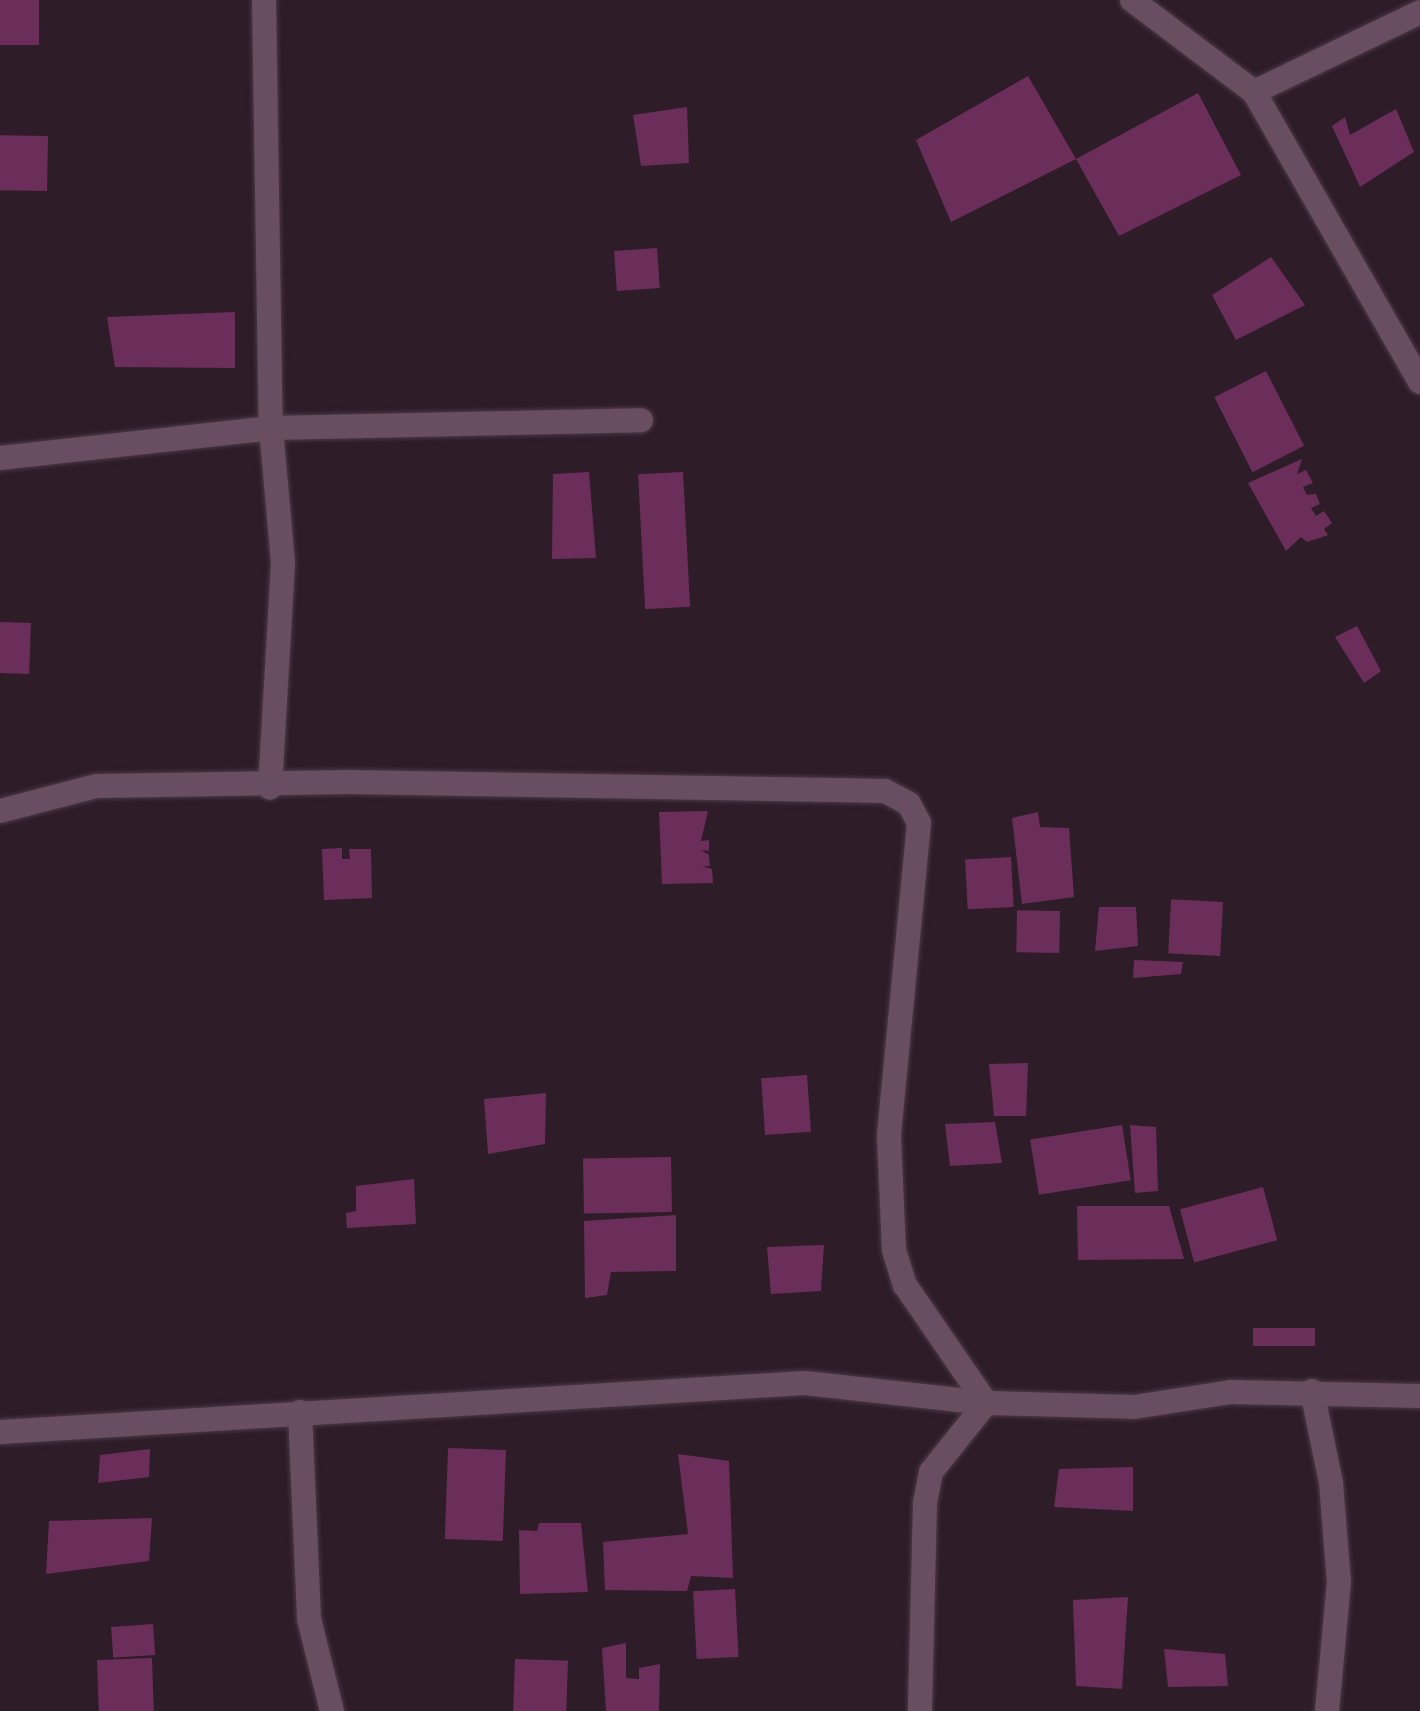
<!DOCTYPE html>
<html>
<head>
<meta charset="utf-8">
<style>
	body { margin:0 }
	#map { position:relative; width:1420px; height:1711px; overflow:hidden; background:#2e1c29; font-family:"Fira Sans Condensed",sans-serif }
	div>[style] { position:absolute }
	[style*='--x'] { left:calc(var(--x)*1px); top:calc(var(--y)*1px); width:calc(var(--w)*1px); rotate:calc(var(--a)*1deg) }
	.building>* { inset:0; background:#6b2e5a; transform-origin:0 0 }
	.roads { filter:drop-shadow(0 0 2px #4a3945) drop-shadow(0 0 2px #4a3945) }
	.minor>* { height:24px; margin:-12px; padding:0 12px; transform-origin:12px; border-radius:12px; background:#694d60 }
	span { translate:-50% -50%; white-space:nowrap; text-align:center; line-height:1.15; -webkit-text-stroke:6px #24131f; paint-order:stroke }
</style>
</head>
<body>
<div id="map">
	<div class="building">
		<i style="left:0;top:0;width:39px;height:45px"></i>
		<i style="clip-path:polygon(1028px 76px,1076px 159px,1198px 93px,1241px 175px,1119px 236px,1076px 159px,951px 222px,916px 140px)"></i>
		<i style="clip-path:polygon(687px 107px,689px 163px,641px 166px,633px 115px)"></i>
		<i style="clip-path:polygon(1396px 109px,1414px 152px,1360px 187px,1332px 126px,1345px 117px,1350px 135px)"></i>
		<i style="left:48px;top:136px;width:55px;height:48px;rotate:91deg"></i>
		<i style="left:657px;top:248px;width:40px;height:43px;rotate:86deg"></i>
		<i style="clip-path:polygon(1271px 257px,1305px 305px,1236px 340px,1212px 295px)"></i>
		<i style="clip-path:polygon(235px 312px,235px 368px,115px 367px,107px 317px)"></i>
		<i style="left:1266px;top:371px;width:84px;height:58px;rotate:63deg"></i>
		<i style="clip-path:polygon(1302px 459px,1297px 474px,1306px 470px,1313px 483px,1303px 487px,1307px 495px,1316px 494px,1320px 504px,1311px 508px,1316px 516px,1324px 511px,1332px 523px,1324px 529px,1328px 535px,1307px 542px,1301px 537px,1286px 551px,1248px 483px)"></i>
		<i style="clip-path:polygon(589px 472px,596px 558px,552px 559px,553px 474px)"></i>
		<i style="left:683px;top:472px;width:135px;height:45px;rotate:87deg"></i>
		<i style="left:0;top:622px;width:31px;height:51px;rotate:2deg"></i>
		<i style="clip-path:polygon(1357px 626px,1381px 671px,1364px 683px,1335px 637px)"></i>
		<i style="clip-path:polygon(708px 811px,701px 841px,709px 840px,709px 851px,701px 850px,709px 855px,710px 866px,702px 866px,712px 869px,713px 883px,662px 884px,659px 812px)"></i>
		<i style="clip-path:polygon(1038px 812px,1040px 827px,1069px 828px,1074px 897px,1022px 904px,1012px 818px)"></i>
		<i style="clip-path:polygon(342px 848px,342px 859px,350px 859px,349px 849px,371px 849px,372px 898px,324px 900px,322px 849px)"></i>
		<i style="left:1011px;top:857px;width:50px;height:46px;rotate:87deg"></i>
		<i style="left:1223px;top:902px;width:54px;height:52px;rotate:93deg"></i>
		<i style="clip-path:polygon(1099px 907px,1136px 907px,1138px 946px,1095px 951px)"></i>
		<i style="left:1060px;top:911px;width:42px;height:43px;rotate:91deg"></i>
		<i style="clip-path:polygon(1134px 960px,1183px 962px,1181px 974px,1133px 978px)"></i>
		<i style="clip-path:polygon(1028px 1063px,1026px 1116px,994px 1116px,989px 1064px)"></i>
		<i style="left:807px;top:1075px;width:57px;height:46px;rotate:86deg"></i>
		<i style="clip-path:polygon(546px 1093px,545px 1144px,488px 1154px,484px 1099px)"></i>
		<i style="clip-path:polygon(995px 1122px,1002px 1163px,950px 1166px,945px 1124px)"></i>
		<i style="left:1122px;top:1125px;width:56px;height:93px;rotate:81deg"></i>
		<i style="clip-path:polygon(1130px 1125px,1156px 1127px,1158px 1191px,1135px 1193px)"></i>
		<i style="left:671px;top:1157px;width:55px;height:88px;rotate:89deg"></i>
		<i style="clip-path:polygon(414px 1179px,416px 1224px,347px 1228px,346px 1213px,356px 1211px,356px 1186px)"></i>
		<i style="left:1263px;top:1187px;width:55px;height:86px;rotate:75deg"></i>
		<i style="clip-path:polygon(1077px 1206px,1169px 1206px,1184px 1259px,1078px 1260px)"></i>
		<i style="clip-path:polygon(676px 1215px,676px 1271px,611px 1272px,607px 1295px,585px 1298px,584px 1221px)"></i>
		<i style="clip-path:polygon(824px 1245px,821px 1291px,771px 1294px,767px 1247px)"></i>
		<i style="left:1315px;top:1328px;width:18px;height:62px;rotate:90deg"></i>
		<i style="left:448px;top:1448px;width:58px;height:91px;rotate:2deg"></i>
		<i style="clip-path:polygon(150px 1449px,149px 1477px,98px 1483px,100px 1455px)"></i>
		<i style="clip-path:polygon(678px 1454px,729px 1461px,733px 1578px,691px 1576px,687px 1591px,605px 1590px,603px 1542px,688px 1534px)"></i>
		<i style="clip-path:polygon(1133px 1467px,1133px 1511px,1054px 1507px,1059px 1469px)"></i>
		<i style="clip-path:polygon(152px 1518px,149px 1561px,46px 1574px,49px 1521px)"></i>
		<i style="clip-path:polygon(539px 1523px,581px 1523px,588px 1592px,520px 1594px,519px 1530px,537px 1531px)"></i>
		<i style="left:735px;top:1589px;width:68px;height:42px;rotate:87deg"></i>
		<i style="clip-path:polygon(1128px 1597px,1122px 1689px,1076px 1686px,1073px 1600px)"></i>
		<i style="left:153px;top:1624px;width:31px;height:42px;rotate:86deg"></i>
		<i style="clip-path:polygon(626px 1643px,626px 1678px,639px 1679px,639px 1668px,660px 1664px,659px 1711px,606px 1711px,602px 1648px)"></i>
		<i style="clip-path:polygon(1164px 1649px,1225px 1654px,1228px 1686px,1168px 1687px)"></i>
		<i style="left:152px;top:1658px;width:53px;height:55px;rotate:88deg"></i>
		<i style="left:515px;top:1659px;width:53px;height:52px;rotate:2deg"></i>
	</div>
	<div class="roads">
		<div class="minor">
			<i style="--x:264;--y:0;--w:428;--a:89.1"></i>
			<i style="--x:271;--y:428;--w:136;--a:84.9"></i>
			<i style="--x:283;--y:563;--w:225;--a:93.3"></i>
			<i style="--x:1132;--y:0;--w:153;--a:37"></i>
			<i style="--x:1254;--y:92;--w:184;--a:-25.7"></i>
			<i style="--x:1254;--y:92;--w:334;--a:60.2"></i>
			<i style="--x:0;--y:458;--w:273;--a:-6.3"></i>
			<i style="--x:271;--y:428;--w:370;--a:-1.2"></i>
			<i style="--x:0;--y:811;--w:100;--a:-14.5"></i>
			<i style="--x:97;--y:786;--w:252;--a:-0.9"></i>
			<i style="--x:349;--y:782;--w:536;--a:0.96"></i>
			<i style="--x:885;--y:791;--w:27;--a:28"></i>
			<i style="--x:909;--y:804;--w:21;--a:62"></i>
			<i style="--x:919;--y:823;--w:314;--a:95.5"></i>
			<i style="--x:889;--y:1136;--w:114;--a:87.5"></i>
			<i style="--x:894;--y:1250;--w:37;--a:73"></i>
			<i style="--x:905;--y:1285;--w:143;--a:55.5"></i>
			<i style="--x:986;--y:1403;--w:88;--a:128.6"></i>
			<i style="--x:931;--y:1472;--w:32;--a:101"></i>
			<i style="--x:925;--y:1503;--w:208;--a:91.4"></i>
			<i style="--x:1312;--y:1391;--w:94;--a:78.3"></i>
			<i style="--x:1331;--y:1483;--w:99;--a:85.4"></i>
			<i style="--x:1339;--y:1582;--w:130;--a:95.3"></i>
			<i style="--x:300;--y:1412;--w:207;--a:87.5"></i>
			<i style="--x:309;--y:1619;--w:95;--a:76"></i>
			<i style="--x:0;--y:1432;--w:806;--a:-3.48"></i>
			<i style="--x:805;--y:1383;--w:182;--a:6.3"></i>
			<i style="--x:986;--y:1403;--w:148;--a:1.5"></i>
			<i style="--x:1134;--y:1407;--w:98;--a:-8.8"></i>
			<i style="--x:1231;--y:1392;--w:189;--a:1.2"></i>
		</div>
	</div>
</div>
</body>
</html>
